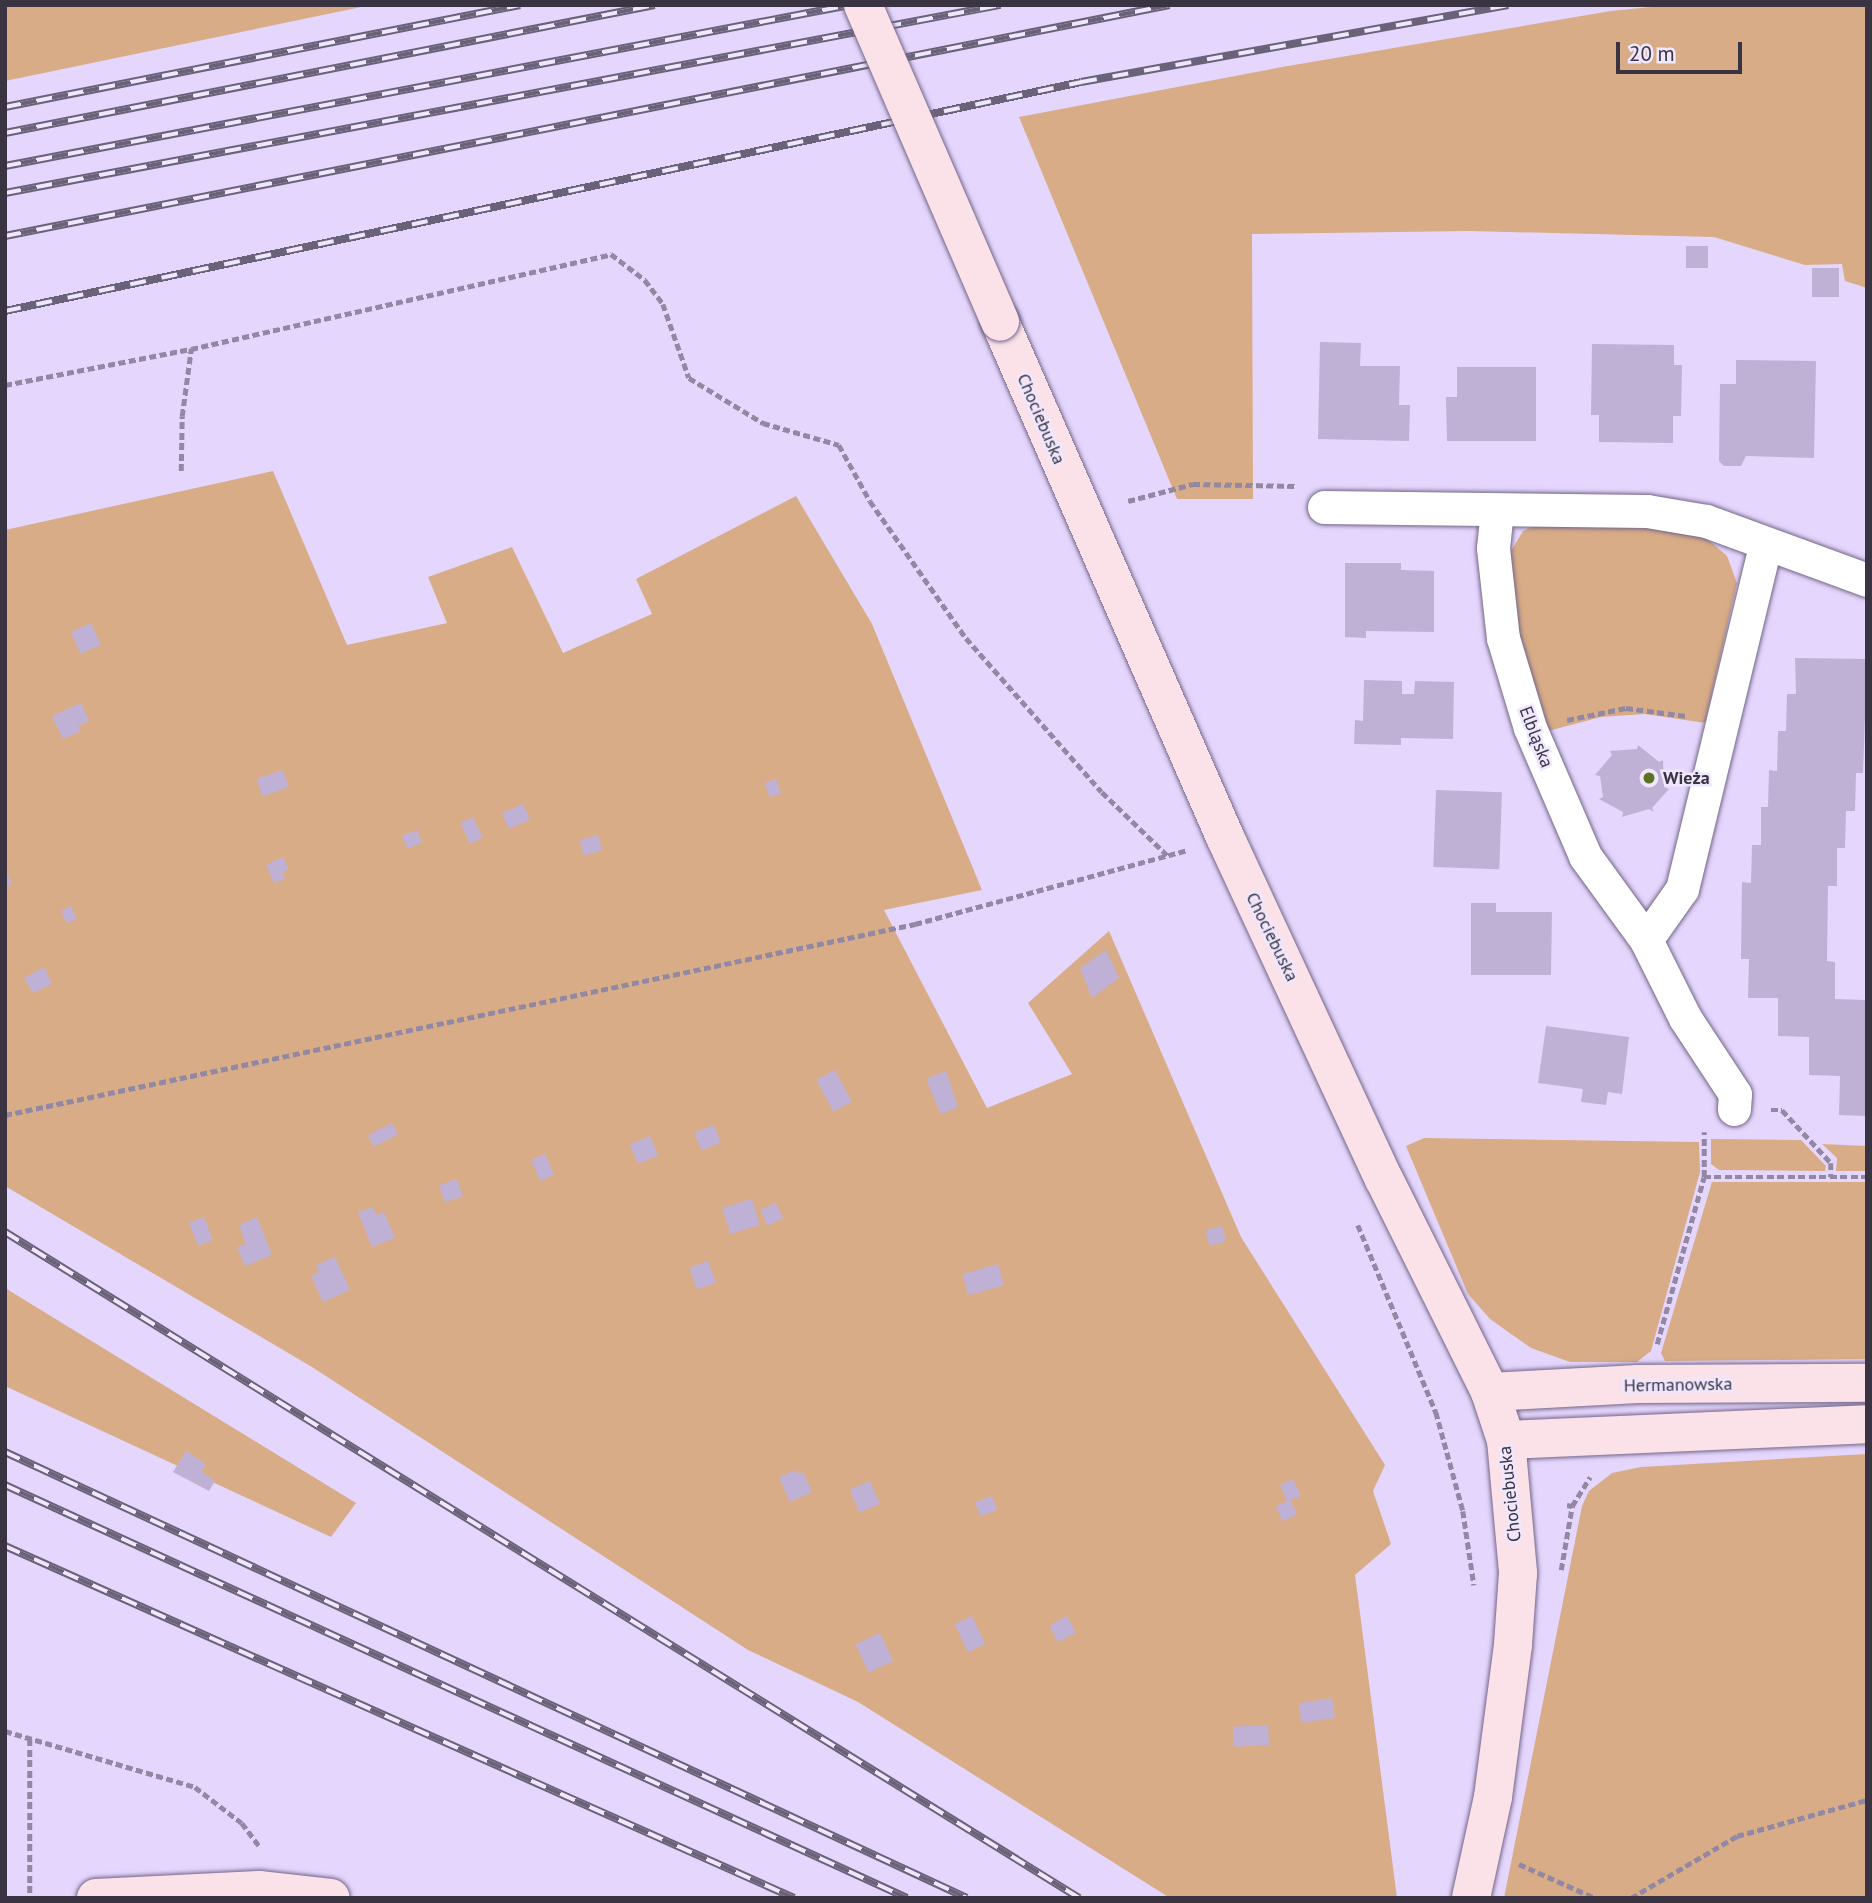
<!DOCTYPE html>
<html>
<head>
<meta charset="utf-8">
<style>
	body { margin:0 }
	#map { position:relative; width:1872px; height:1903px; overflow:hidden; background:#e5d6fd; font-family:"PT Sans",sans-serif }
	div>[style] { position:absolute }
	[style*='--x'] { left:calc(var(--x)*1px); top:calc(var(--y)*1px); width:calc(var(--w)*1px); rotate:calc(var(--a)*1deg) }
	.green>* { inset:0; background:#d8ac86 }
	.building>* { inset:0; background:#bfb0d6; transform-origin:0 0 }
	.path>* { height:4.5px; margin-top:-2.25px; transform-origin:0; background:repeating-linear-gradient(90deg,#9388a4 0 7px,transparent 0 10.5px) }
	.roads { filter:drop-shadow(0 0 2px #746689) drop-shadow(0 0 2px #746689) }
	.street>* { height:33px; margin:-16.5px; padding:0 16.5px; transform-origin:16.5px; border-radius:16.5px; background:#fff }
	.secondary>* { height:38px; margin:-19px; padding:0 19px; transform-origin:19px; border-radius:19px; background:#fae2e8 }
	.rail>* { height:8px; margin-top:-4px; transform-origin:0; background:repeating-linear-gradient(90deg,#efe7fe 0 16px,#6a6278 0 32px); box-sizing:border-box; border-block:2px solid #6a6278 }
	.bridges { filter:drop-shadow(0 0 2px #746689) drop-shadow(0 0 2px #746689) }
	.secondary-bridge>* { height:38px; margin:-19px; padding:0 19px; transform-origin:19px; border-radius:19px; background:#fae2e8 }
	.dots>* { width:19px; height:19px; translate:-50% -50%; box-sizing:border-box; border:4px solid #efe7fe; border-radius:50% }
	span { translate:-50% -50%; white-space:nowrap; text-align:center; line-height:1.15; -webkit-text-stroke:5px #efe7fe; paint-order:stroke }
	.street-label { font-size:18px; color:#393342 }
	.poi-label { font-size:18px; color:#393342; font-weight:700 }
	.left { translate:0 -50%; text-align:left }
	.frame { position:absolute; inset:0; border:7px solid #393342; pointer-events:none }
	.scale { position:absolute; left:1616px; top:42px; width:126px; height:32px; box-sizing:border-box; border:4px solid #393342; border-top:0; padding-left:9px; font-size:21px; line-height:24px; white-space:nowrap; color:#393342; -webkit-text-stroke:5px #efe7fe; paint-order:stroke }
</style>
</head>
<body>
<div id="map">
	<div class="green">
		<i style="clip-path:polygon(5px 5px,371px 5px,5px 81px)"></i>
		<i style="clip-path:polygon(1671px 5px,1867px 5px,1867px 288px,1845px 281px,1842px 264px,1805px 265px,1714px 237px,1469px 231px,1252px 234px,1253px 499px,1177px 499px,1019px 117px,1282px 67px,1611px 11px)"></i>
		<i style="clip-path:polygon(273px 471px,347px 645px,447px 623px,428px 577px,512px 547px,563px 653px,652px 614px,636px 579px,796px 496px,872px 624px,982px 890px,884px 910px,987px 1108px,1072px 1074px,1028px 1003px,1109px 931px,1241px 1237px,1385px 1465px,1373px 1491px,1391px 1544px,1355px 1575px,1397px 1898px,1170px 1898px,858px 1702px,748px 1650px,312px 1367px,5px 1186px,5px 530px)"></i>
		<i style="clip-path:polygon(1547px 520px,1697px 530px,1727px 556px,1737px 583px,1705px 723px,1645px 714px,1601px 717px,1548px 731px,1515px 633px,1508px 556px,1523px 531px)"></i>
		<i style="clip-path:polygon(1424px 1138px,1699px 1142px,1700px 1172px,1651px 1351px,1637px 1362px,1570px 1362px,1531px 1348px,1490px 1319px,1468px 1294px,1406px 1146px)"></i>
		<i style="clip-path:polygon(1711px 1139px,1801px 1140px,1826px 1166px,1825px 1171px,1719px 1170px,1711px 1164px)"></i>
		<i style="clip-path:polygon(1822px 1144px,1867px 1146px,1867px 1171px,1836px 1171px,1837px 1158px)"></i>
		<i style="clip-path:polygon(1712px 1182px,1867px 1182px,1867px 1359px,1665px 1361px,1661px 1353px)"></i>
		<i style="clip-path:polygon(5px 1288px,356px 1503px,331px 1537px,5px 1386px)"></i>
		<i style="clip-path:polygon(1867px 1454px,1867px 1898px,1504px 1898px,1582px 1506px,1589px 1491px,1612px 1473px,1641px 1467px)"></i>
	</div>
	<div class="building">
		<i style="left:1686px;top:246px;width:22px;height:22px"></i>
		<i style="left:1839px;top:268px;width:29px;height:27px;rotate:90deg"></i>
		<i style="clip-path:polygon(1320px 342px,1361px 343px,1360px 366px,1400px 366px,1399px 405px,1410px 405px,1409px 441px,1318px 439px)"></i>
		<i style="clip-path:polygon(1592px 344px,1674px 345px,1674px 365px,1682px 365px,1681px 416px,1673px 416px,1673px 443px,1599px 442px,1599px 415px,1591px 415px)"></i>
		<i style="clip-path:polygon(1736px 360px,1816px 361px,1814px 458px,1746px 456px,1741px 466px,1724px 466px,1719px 461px,1720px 384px,1736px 384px)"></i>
		<i style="clip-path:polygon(1457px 367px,1536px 367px,1536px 441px,1447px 441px,1446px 397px,1457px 397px)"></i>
		<i style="clip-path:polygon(1345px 563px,1401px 563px,1401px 570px,1434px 571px,1434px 632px,1366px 631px,1366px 638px,1345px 637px)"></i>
		<i style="left:91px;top:623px;width:24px;height:22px;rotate:66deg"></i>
		<i style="clip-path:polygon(1795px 658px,1867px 659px,1863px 773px,1856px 773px,1855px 811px,1846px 811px,1845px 848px,1837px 848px,1837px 886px,1828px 886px,1827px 961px,1835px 962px,1835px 999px,1865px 1000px,1867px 1116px,1839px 1115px,1840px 1076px,1809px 1075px,1809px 1037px,1778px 1036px,1778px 998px,1748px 998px,1749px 959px,1741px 959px,1742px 882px,1751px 883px,1752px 845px,1761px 845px,1761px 807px,1768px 807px,1769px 770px,1777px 771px,1778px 731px,1786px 731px,1787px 694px,1796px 694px)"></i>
		<i style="clip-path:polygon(1364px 680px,1402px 681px,1402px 694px,1414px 694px,1415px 681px,1454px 682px,1453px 739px,1401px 738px,1401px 745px,1354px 744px,1355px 720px,1363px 721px)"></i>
		<i style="clip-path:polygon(81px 703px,89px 721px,78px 726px,81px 731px,63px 739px,52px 716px)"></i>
		<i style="clip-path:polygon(1638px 745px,1659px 762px,1663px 760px,1664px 787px,1669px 789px,1652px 808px,1654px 812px,1649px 809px,1622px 817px,1623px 812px,1599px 799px,1603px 797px,1600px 776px,1595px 775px,1612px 755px,1610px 751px,1637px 749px)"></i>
		<i style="left:283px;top:770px;width:18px;height:28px;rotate:71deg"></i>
		<i style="left:776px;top:779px;width:15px;height:12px;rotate:70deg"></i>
		<i style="left:1436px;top:790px;width:66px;height:77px;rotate:2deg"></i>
		<i style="left:523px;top:804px;width:17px;height:23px;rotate:66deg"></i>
		<i style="left:473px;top:817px;width:23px;height:14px;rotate:65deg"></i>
		<i style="left:417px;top:830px;width:14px;height:16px;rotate:69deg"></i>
		<i style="left:598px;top:835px;width:16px;height:19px;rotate:75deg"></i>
		<i style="clip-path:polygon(283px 857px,289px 870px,282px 872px,285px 879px,274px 883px,266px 865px)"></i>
		<i style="clip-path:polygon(5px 868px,12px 884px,5px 887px)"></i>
		<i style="clip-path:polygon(1471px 903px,1496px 903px,1496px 912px,1552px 912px,1551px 975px,1471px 975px)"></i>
		<i style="left:71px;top:906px;width:14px;height:11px;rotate:65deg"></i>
		<i style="clip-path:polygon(1106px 950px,1119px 978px,1092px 998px,1080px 968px)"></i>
		<i style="clip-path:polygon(44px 967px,52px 984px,33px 993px,24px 978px)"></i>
		<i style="clip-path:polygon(1546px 1026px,1629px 1037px,1622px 1094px,1608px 1092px,1606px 1105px,1581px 1102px,1583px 1089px,1538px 1083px)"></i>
		<i style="left:835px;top:1070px;width:36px;height:21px;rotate:62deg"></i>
		<i style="clip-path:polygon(946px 1071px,958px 1107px,941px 1114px,926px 1079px)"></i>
		<i style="left:392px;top:1123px;width:13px;height:27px;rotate:63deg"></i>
		<i style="left:714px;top:1125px;width:19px;height:21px;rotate:69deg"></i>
		<i style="left:650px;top:1136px;width:21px;height:22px;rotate:67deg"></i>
		<i style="left:545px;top:1154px;width:23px;height:15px;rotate:67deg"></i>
		<i style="left:457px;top:1179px;width:18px;height:19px;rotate:71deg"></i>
		<i style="left:752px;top:1199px;width:27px;height:31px;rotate:73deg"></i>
		<i style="left:776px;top:1203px;width:17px;height:17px;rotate:66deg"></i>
		<i style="clip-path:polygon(373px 1207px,376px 1215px,384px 1212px,395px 1238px,372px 1247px,358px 1212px)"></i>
		<i style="left:204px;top:1217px;width:25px;height:16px;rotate:69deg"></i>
		<i style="clip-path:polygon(257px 1217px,272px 1255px,245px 1266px,237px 1247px,246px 1244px,239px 1225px)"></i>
		<i style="left:1222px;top:1226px;width:16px;height:17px;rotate:75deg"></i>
		<i style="clip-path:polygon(335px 1257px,350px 1290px,323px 1302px,311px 1276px,319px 1272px,316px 1265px)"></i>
		<i style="left:708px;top:1261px;width:23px;height:20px;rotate:70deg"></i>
		<i style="left:998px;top:1264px;width:22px;height:37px;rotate:74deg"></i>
		<i style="clip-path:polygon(186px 1451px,206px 1464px,201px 1471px,215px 1481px,209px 1491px,173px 1472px)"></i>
		<i style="clip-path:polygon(796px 1470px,799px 1474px,803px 1472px,812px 1492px,790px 1502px,779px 1477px)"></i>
		<i style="clip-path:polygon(1293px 1479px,1301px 1496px,1290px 1500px,1297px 1515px,1282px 1521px,1276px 1506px,1287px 1501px,1280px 1485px)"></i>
		<i style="left:870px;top:1481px;width:25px;height:22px;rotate:67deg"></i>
		<i style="left:992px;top:1496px;width:15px;height:18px;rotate:70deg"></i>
		<i style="left:972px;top:1616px;width:31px;height:19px;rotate:65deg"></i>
		<i style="left:1067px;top:1616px;width:19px;height:20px;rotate:62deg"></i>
		<i style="left:880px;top:1633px;width:31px;height:27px;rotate:65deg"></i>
		<i style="left:1332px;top:1698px;width:20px;height:34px;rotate:81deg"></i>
		<i style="left:1268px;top:1725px;width:20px;height:35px;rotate:87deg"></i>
	</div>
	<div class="path">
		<i style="--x:5;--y:385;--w:189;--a:-11"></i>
		<i style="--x:191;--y:349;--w:431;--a:-12.7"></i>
		<i style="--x:611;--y:254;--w:43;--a:37.4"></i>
		<i style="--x:645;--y:280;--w:30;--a:53"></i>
		<i style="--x:663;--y:304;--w:78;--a:70.6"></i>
		<i style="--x:689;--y:378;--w:87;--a:31.3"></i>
		<i style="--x:763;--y:423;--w:79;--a:16.1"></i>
		<i style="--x:839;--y:445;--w:64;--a:61"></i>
		<i style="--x:870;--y:501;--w:167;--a:55"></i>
		<i style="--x:966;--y:638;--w:205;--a:48.6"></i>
		<i style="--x:1102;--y:792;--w:91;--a:44.1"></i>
		<i style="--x:181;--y:471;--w:55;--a:-89"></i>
		<i style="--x:182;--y:416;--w:68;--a:-82.3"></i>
		<i style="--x:1128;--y:501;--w:67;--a:-14.7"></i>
		<i style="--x:1193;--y:484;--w:102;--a:1.1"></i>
		<i style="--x:1567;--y:720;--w:60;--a:-11.5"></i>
		<i style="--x:1626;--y:708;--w:61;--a:7.6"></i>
		<i style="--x:1771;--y:1110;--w:11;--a:0"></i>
		<i style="--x:1782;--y:1110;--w:72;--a:47.2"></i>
		<i style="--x:1831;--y:1163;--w:14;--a:90"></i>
		<i style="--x:5;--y:1115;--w:930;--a:-11.85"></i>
		<i style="--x:915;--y:924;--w:282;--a:-15.2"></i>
		<i style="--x:1704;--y:1177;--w:163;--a:0"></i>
		<i style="--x:1358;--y:1225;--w:203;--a:67.4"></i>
		<i style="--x:1436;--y:1412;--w:103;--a:74.7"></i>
		<i style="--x:1463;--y:1511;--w:75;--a:81.5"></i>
		<i style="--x:1657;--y:1344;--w:173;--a:-74.3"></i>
		<i style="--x:1704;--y:1177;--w:45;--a:-90"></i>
		<i style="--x:1567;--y:1505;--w:5;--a:11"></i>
		<i style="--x:1572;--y:1506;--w:34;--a:-58"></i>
		<i style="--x:1561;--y:1570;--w:65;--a:-80.2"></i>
		<i style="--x:5;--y:1731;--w:198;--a:16.4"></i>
		<i style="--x:195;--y:1787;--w:59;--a:37.5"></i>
		<i style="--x:242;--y:1823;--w:31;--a:53"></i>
		<i style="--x:30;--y:1739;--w:159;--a:90"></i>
		<i style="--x:1519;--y:1864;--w:83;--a:24.1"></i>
		<i style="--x:1631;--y:1898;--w:123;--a:-30.3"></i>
		<i style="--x:1737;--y:1836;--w:135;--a:-15.5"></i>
	</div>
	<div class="roads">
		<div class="street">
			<i style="--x:1324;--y:507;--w:323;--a:0.7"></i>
			<i style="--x:1647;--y:511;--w:60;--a:9.6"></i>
			<i style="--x:1706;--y:521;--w:171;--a:20.1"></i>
			<i style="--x:1497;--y:510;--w:38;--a:96"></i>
			<i style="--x:1493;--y:548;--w:91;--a:83.7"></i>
			<i style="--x:1503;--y:638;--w:94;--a:73.3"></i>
			<i style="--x:1530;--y:728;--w:139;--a:66.7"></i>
			<i style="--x:1585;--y:856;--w:104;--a:54"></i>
			<i style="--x:1646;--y:940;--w:87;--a:63.4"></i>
			<i style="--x:1685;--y:1018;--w:91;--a:56.7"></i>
			<i style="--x:1735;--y:1094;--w:15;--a:94"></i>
			<i style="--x:1646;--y:940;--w:62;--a:-54.8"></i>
			<i style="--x:1682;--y:889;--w:354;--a:-76.4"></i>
		</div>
		<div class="secondary">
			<i style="--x:1000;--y:322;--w:562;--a:66.4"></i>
			<i style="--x:1225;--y:837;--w:377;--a:65.1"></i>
			<i style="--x:1384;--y:1179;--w:238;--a:63.5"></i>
			<i style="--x:1490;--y:1392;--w:51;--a:71.6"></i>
			<i style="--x:1506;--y:1440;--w:134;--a:84.8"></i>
			<i style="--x:1518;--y:1573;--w:72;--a:94"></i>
			<i style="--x:1513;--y:1645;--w:153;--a:97.5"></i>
			<i style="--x:1493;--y:1797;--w:103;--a:102.3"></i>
			<i style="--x:1490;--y:1392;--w:148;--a:-3.1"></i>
			<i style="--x:1638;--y:1384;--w:229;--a:-0.3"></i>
			<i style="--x:1506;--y:1440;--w:361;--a:-2.5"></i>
			<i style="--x:96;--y:1898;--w:163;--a:-2.8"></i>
			<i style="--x:259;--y:1890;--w:72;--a:6.3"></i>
		</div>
	</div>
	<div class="rail">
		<i style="--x:5;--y:107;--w:525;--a:-11.2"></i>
		<i style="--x:5;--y:133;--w:662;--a:-11.14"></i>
		<i style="--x:5;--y:166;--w:860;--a:-10.79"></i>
		<i style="--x:5;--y:193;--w:1013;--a:-10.7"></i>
		<i style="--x:5;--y:236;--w:1187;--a:-11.22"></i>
		<i style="--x:5;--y:311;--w:1100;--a:-12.01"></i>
		<i style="--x:1081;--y:82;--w:434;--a:-10.2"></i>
		<i style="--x:5;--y:1232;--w:1264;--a:31.8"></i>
		<i style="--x:5;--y:1452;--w:1060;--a:24.87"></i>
		<i style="--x:5;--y:1485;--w:992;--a:24.6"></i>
		<i style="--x:5;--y:1546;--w:864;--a:24.04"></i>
	</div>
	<div class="bridges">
		<div class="secondary-bridge">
			<i style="--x:863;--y:5;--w:345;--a:66.6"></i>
		</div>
	</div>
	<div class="dots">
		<i style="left:1649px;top:778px;background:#5d7221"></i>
	</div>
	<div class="street-label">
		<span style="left:1041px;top:419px;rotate:67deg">Chociebuska</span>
		<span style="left:1536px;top:737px;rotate:69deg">Elbląska</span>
		<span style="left:1272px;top:937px;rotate:64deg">Chociebuska</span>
		<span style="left:1678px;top:1385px;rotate:-1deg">Hermanowska</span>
		<span style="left:1510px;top:1494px;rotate:-96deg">Chociebuska</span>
	</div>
	<div class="poi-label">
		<span class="left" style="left:1663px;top:778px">Wieża</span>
	</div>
	<div class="frame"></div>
	<div class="scale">20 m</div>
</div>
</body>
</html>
